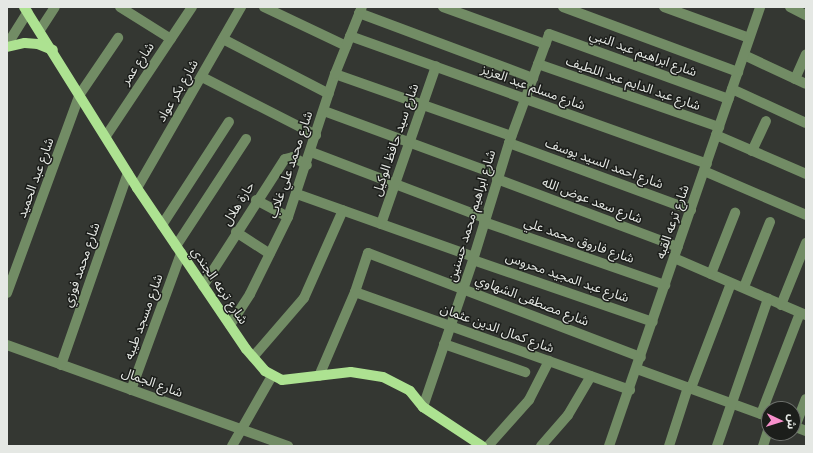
<!DOCTYPE html>
<html>
<head>
<meta charset="utf-8">
<style>
	body { margin:0 }
	#map { position:relative; width:813px; height:453px; overflow:hidden; background:#343732; font-family:"DM Sans","Noto Sans Arabic",sans-serif }
	div>[style] { position:absolute }
	[style*='--x'] { left:calc(var(--x)*1px); top:calc(var(--y)*1px); width:calc(var(--w)*1px); rotate:calc(var(--a)*1deg) }
	.minor>* { height:10px; margin:-5px; padding:0 5px; transform-origin:5px; border-radius:5px; background:#728c65 }
	.major>* { height:10px; margin:-5px; padding:0 5px; transform-origin:5px; border-radius:5px; background:#ade291 }
	span { translate:-50% -50%; white-space:nowrap; text-align:center; line-height:1.15; -webkit-text-stroke:3px #1c1e1b; paint-order:stroke }
	.street-label { font-size:13px; color:#e5e8e4 }
	.frame { position:absolute; inset:0; border:8px solid #e5e8e4; pointer-events:none }
	.north { position:absolute; left:761px; top:401px; width:40px; height:40px; box-sizing:border-box; background:#1c1e1b; border:1px solid #6c6f6b; border-radius:50%; rotate:94deg; font-size:11px; font-weight:700; line-height:16px; text-align:center; color:#e5e8e4 }
	.north::after { content:''; display:block; margin:auto; width:14px; height:18px; background:#f890cc; clip-path:polygon(50% 0,100% 100%,50% 72%,0 100%) }
</style>
</head>
<body>
<div id="map">
	<div class="minor">
		<i style="--x:120;--y:7;--w:60;--a:32.1"></i>
		<i style="--x:264;--y:7;--w:91;--a:25.4"></i>
		<i style="--x:443;--y:7;--w:109;--a:19.9"></i>
		<i style="--x:563;--y:7;--w:187;--a:20.4"></i>
		<i style="--x:664;--y:7;--w:90;--a:20"></i>
		<i style="--x:790;--y:7;--w:18;--a:27"></i>
		<i style="--x:359;--y:13;--w:186;--a:20.5"></i>
		<i style="--x:40;--y:30;--w:27;--a:-57"></i>
		<i style="--x:350;--y:36;--w:379;--a:19.7"></i>
		<i style="--x:223;--y:39;--w:119;--a:27.4"></i>
		<i style="--x:7;--y:45;--w:39;--a:-58"></i>
		<i style="--x:744;--y:55;--w:68;--a:25.1"></i>
		<i style="--x:538;--y:64;--w:192;--a:19.2"></i>
		<i style="--x:335;--y:74;--w:187;--a:19.4"></i>
		<i style="--x:202;--y:77;--w:128;--a:27"></i>
		<i style="--x:795;--y:79;--w:27;--a:-66"></i>
		<i style="--x:732;--y:89;--w:81;--a:24.7"></i>
		<i style="--x:324;--y:111;--w:185;--a:20.2"></i>
		<i style="--x:716;--y:135;--w:98;--a:23.4"></i>
		<i style="--x:106;--y:136;--w:155;--a:-56.3"></i>
		<i style="--x:509;--y:143;--w:194;--a:20.2"></i>
		<i style="--x:752;--y:151;--w:33;--a:-65"></i>
		<i style="--x:311;--y:152;--w:186;--a:20.8"></i>
		<i style="--x:704;--y:171;--w:111;--a:23.3"></i>
		<i style="--x:497;--y:179;--w:193;--a:20.6"></i>
		<i style="--x:137;--y:188;--w:209;--a:-60.1"></i>
		<i style="--x:297;--y:194;--w:188;--a:19.6"></i>
		<i style="--x:256;--y:200;--w:36;--a:28"></i>
		<i style="--x:484;--y:222;--w:192;--a:19.2"></i>
		<i style="--x:381;--y:224;--w:167;--a:-70.8"></i>
		<i style="--x:162;--y:225;--w:123;--a:-57"></i>
		<i style="--x:236;--y:232;--w:40;--a:32.9"></i>
		<i style="--x:176;--y:246;--w:128;--a:-56.8"></i>
		<i style="--x:674;--y:258;--w:144;--a:23.4"></i>
		<i style="--x:473;--y:260;--w:190;--a:19"></i>
		<i style="--x:711;--y:274;--w:66;--a:-68.5"></i>
		<i style="--x:203;--y:286;--w:151;--a:-57.2"></i>
		<i style="--x:285;--y:159;--w:8;--a:-14"></i>
		<i style="--x:293;--y:157;--w:16;--a:30"></i>
		<i style="--x:744;--y:287;--w:70;--a:-68.2"></i>
		<i style="--x:355;--y:292;--w:292;--a:19.6"></i>
		<i style="--x:7;--y:293;--w:212;--a:-69.9"></i>
		<i style="--x:80;--y:94;--w:68;--a:-55.8"></i>
		<i style="--x:781;--y:305;--w:67;--a:-68"></i>
		<i style="--x:230;--y:325;--w:37;--a:-57"></i>
		<i style="--x:250;--y:294;--w:86;--a:-63.7"></i>
		<i style="--x:288;--y:217;--w:151;--a:-71.8"></i>
		<i style="--x:335;--y:74;--w:72;--a:-68.1"></i>
		<i style="--x:444;--y:344;--w:86;--a:19.1"></i>
		<i style="--x:7;--y:345;--w:299;--a:19.8"></i>
		<i style="--x:253;--y:357;--w:78;--a:-49.2"></i>
		<i style="--x:304;--y:298;--w:96;--a:-66.1"></i>
		<i style="--x:61;--y:365;--w:203;--a:-70.8"></i>
		<i style="--x:637;--y:369;--w:140;--a:20"></i>
		<i style="--x:319;--y:376;--w:91;--a:-66.8"></i>
		<i style="--x:355;--y:292;--w:41;--a:-71.6"></i>
		<i style="--x:368;--y:253;--w:292;--a:20.9"></i>
		<i style="--x:691;--y:388;--w:112;--a:-69.1"></i>
		<i style="--x:131;--y:390;--w:146;--a:-69.9"></i>
		<i style="--x:423;--y:407;--w:155;--a:-71.2"></i>
		<i style="--x:473;--y:260;--w:122;--a:-72.9"></i>
		<i style="--x:509;--y:143;--w:116;--a:-69.8"></i>
		<i style="--x:549;--y:34;--w:191;--a:19.9"></i>
		<i style="--x:761;--y:414;--w:108;--a:-68.9"></i>
		<i style="--x:793;--y:426;--w:14;--a:21"></i>
		<i style="--x:795;--y:427;--w:30;--a:-69"></i>
		<i style="--x:232;--y:446;--w:81;--a:-60.3"></i>
		<i style="--x:488;--y:446;--w:62;--a:-48.3"></i>
		<i style="--x:529;--y:400;--w:44;--a:-62.9"></i>
		<i style="--x:541;--y:446;--w:41;--a:-48.9"></i>
		<i style="--x:568;--y:415;--w:45;--a:-59.5"></i>
		<i style="--x:609;--y:446;--w:464;--a:-71"></i>
		<i style="--x:669;--y:446;--w:62;--a:-72.1"></i>
		<i style="--x:717;--y:446;--w:156;--a:-70.9"></i>
		<i style="--x:763;--y:446;--w:19;--a:-72"></i>
	</div>
	<div class="major">
		<i style="--x:24;--y:7;--w:213;--a:58"></i>
		<i style="--x:137;--y:188;--w:194;--a:55.9"></i>
		<i style="--x:246;--y:349;--w:29;--a:49"></i>
		<i style="--x:265;--y:371;--w:19;--a:28"></i>
		<i style="--x:282;--y:380;--w:69;--a:-6.6"></i>
		<i style="--x:351;--y:372;--w:32;--a:9"></i>
		<i style="--x:383;--y:377;--w:30;--a:27"></i>
		<i style="--x:410;--y:391;--w:21;--a:51"></i>
		<i style="--x:423;--y:407;--w:71;--a:33.5"></i>
		<i style="--x:7;--y:47;--w:18;--a:-13"></i>
		<i style="--x:25;--y:43;--w:13;--a:4"></i>
		<i style="--x:38;--y:44;--w:16;--a:22"></i>
	</div>
	<div class="street-label">
		<span style="left:643px;top:54px;rotate:20deg">شارع ابراهيم عبد النبي</span>
		<span style="left:138px;top:64px;rotate:-56deg">شارع عمر</span>
		<span style="left:633px;top:84px;rotate:19deg">شارع عبد الدايم عبد اللطيف</span>
		<span style="left:533px;top:88px;rotate:20deg">شارع مسلم عبد العزيز</span>
		<span style="left:178px;top:91px;rotate:-60deg">شارع بكر عواد</span>
		<span style="left:396px;top:140px;rotate:-71deg">شارع سيد حافظ الوكيل</span>
		<span style="left:604px;top:164px;rotate:20deg">شارع احمد السيد يوسف</span>
		<span style="left:291px;top:165px;rotate:-71deg">شارع محمد علي غلاب</span>
		<span style="left:36px;top:178px;rotate:-70deg">شارع عبد الحميد</span>
		<span style="left:592px;top:201px;rotate:21deg">شارع سعد عوض الله</span>
		<span style="left:239px;top:204px;rotate:-58deg">حارة هلال</span>
		<span style="left:472px;top:216px;rotate:-73deg">شارع ابراهيم محمد حسنين</span>
		<span style="left:673px;top:222px;rotate:-71deg">شارع ترعه القبه</span>
		<span style="left:579px;top:241px;rotate:19deg">شارع فاروق محمد علي</span>
		<span style="left:82px;top:265px;rotate:-71deg">شارع محمد فوزي</span>
		<span style="left:567px;top:278px;rotate:19deg">شارع عبد المجيد محروس</span>
		<span style="left:219px;top:286px;rotate:56deg">شارع ترعه الجندي</span>
		<span style="left:532px;top:301px;rotate:21deg">شارع مصطفى الشهاوي</span>
		<span style="left:144px;top:317px;rotate:-70deg">شارع مسجد طيبه</span>
		<span style="left:497px;top:329px;rotate:20deg">شارع كمال الدين عثمان</span>
		<span style="left:152px;top:383px;rotate:20deg">شارع الجمال</span>
	</div>
	<div class="frame"></div>
	<div class="north">ش</div>
</div>
</body>
</html>
